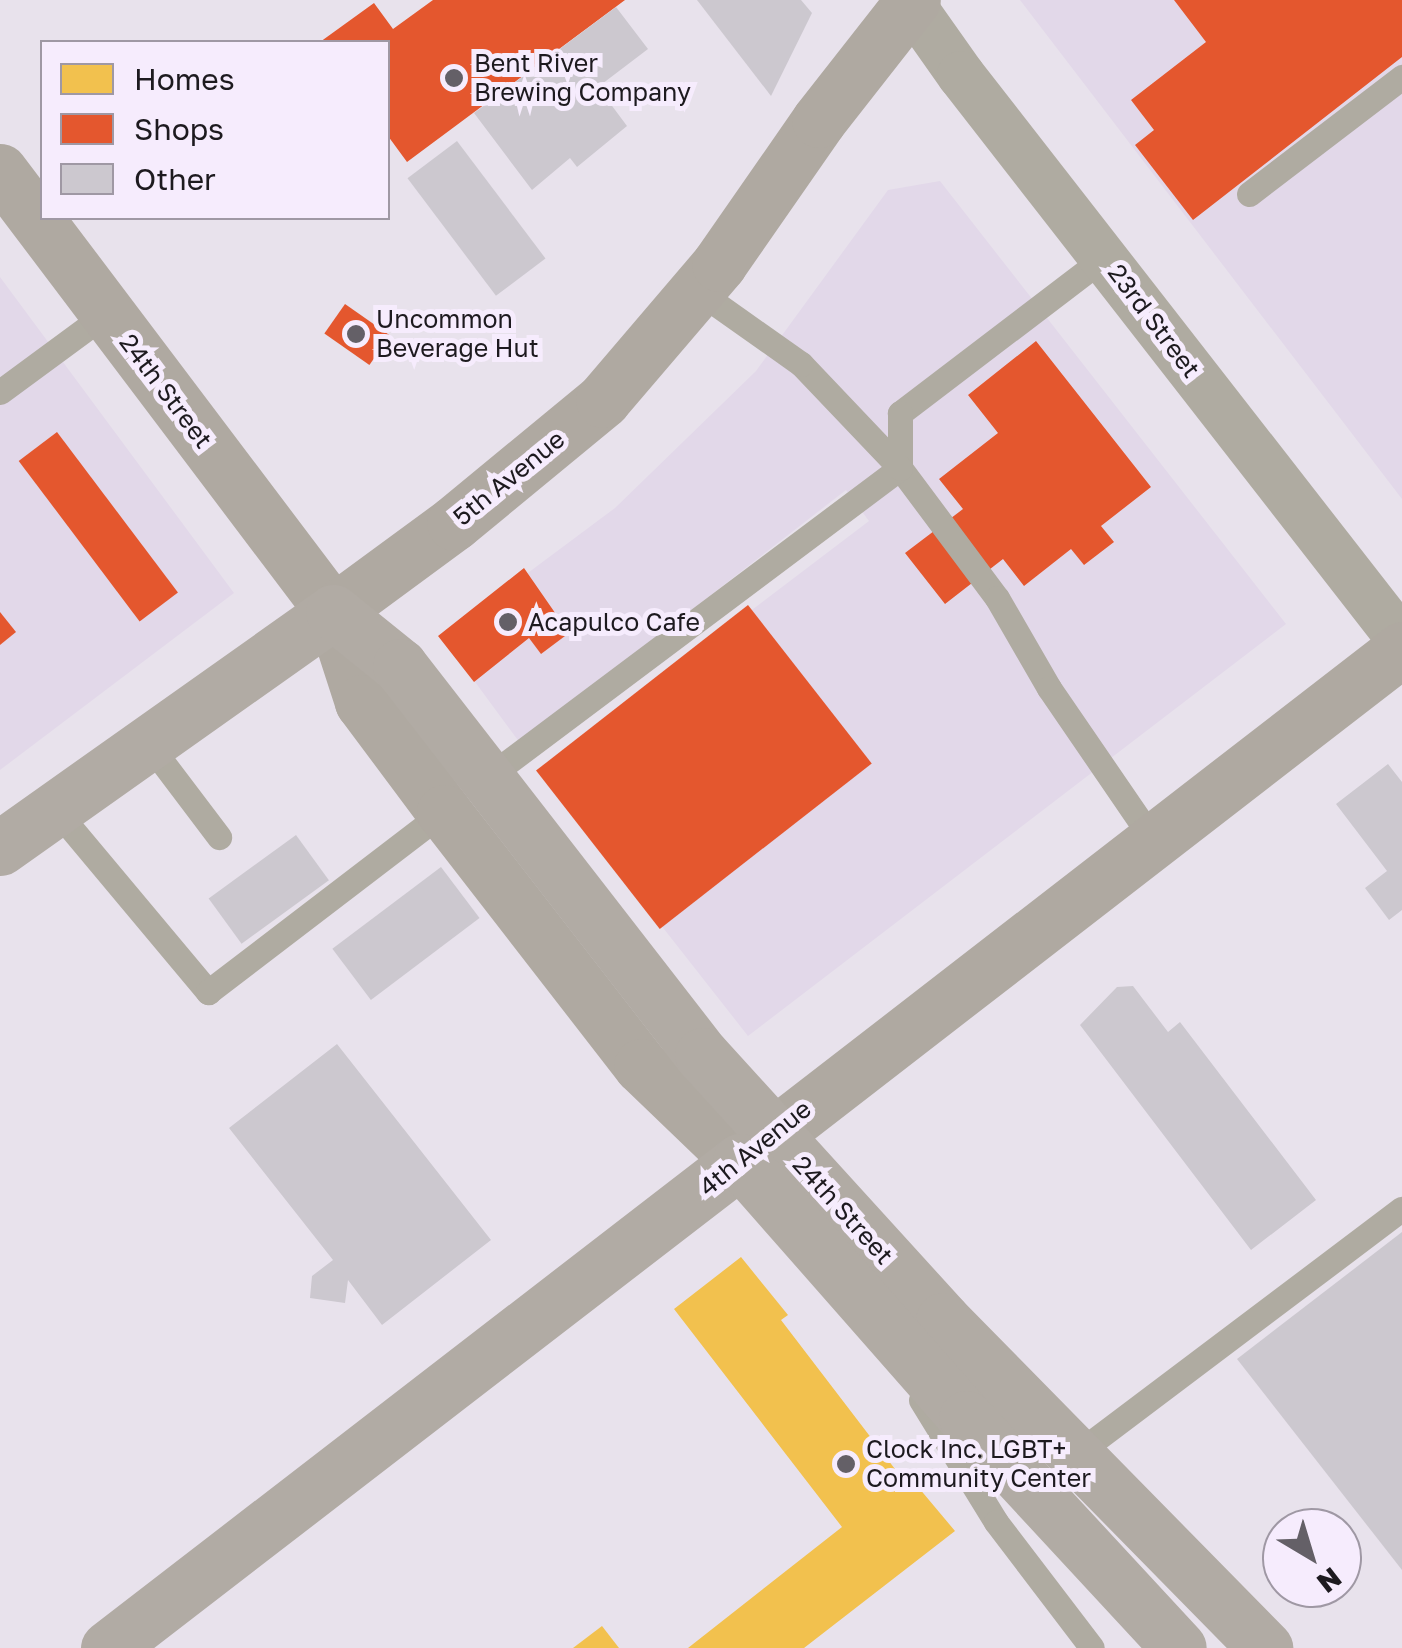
<!DOCTYPE html>
<html>
<head>
<meta charset="utf-8">
<style>
	body { margin:0 }
	#map { position:relative; width:1402px; height:1648px; overflow:hidden; background:#e8e2ec; font-family:"Golos Text",sans-serif }
	div>[style] { position:absolute }
	[style*='--x'] { left:calc(var(--x)*1px); top:calc(var(--y)*1px); width:calc(var(--w)*1px); rotate:calc(var(--a)*1deg) }
	.built>* { inset:0; background:#e2d8e9 }
	.homes>* { inset:0; background:#f2c14e }
	.shops>* { inset:0; background:#e4572e; transform-origin:0 0 }
	.building>* { inset:0; background:#ccc8cf; transform-origin:0 0 }
	.lane>* { height:25px; margin:-12.5px; padding:0 12.5px; transform-origin:12.5px; border-radius:12.5px; background:#afaba1 }
	.street>* { height:48px; margin:-24px; padding:0 24px; transform-origin:24px; border-radius:24px; background:#afaba1 }
	.secondary>* { height:55px; margin:-27.5px; padding:0 27.5px; transform-origin:27.5px; border-radius:27.5px; background:#afa9a1 }
	.primary>* { height:55px; margin:-27.5px; padding:0 27.5px; transform-origin:27.5px; border-radius:27.5px; background:#b1aba4 }
	.dots>* { width:28px; height:28px; translate:-50% -50%; box-sizing:border-box; border:5px solid #f6ecfd; border-radius:50% }
	span { translate:-50% -50%; white-space:nowrap; text-align:center; line-height:1.15; -webkit-text-stroke:10px #f6ecfd; paint-order:stroke }
	.poi-label { font-size:25px; color:#1d1a1f }
	.left { translate:0 -50%; text-align:left }
	.street-label { font-size:25px; color:#1d1a1f }
	.legend { position:absolute; left:40px; top:40px; width:350px; height:180px; box-sizing:border-box; background:#f6ecfd; border:2px solid #9f98a4; margin:0; padding:12px 18px; list-style:none; font-size:30px; color:#1d1a1f }
	.legend li { display:flex; align-items:center; gap:20px; height:50px }
	.legend b { width:50px; border:2px solid #9f98a4 }
	.north { position:absolute; left:1262px; top:1508px; width:100px; height:100px; box-sizing:border-box; background:#f6ecfd; border:2px solid #9f98a4; border-radius:50%; rotate:142deg; font-size:28px; font-weight:700; line-height:40px; text-align:center; color:#1d1a1f }
	.north::after { content:''; display:block; margin:auto; width:35px; height:45px; background:#646067; clip-path:polygon(50% 0,100% 100%,50% 72%,0 100%) }
</style>
</head>
<body>
<div id="map">
	<div class="built">
		<i style="clip-path:polygon(1020px 0,1402px 0,1402px 499px)"></i>
		<i style="clip-path:polygon(940px 181px,1286px 624px,748px 1036px,540px 771px,869px 521px,846px 490px,520px 743px,442px 637px,615px 508px,756px 371px,888px 190px)"></i>
		<i style="clip-path:polygon(0 277px,234px 593px,0 770px)"></i>
	</div>
	<div class="homes">
		<i style="clip-path:polygon(741px 1257px,788px 1315px,781px 1320px,898px 1473px,903px 1469px,955px 1531px,804px 1648px,688px 1648px,842px 1527px,674px 1309px)"></i>
		<i style="clip-path:polygon(602px 1626px,619px 1648px,573px 1648px)"></i>
	</div>
	<div class="shops">
		<i style="clip-path:polygon(433px 0,625px 0,407px 162px,388px 136px,388px 42px,320px 42px,374px 3px,393px 29px)"></i>
		<i style="clip-path:polygon(1174px 0,1402px 0,1402px 57px,1193px 220px,1135px 145px,1154px 130px,1131px 100px,1206px 42px)"></i>
		<i style="left:345px;top:304px;width:55px;height:36px;rotate:35deg"></i>
		<i style="clip-path:polygon(1036px 341px,1151px 487px,1101px 526px,1114px 542px,1084px 565px,1071px 549px,1024px 586px,1003px 559px,945px 604px,905px 553px,963px 509px,939px 479px,998px 433px,968px 395px)"></i>
		<i style="left:57px;top:432px;width:201px;height:48px;rotate:53deg"></i>
		<i style="clip-path:polygon(524px 568px,569px 633px,541px 654px,529px 638px,474px 682px,438px 636px)"></i>
		<i style="left:748px;top:605px;width:201px;height:269px;rotate:52deg"></i>
		<i style="clip-path:polygon(0 612px,16px 632px,0 645px)"></i>
	</div>
	<div class="building">
		<i style="clip-path:polygon(697px 0,801px 0,812px 13px,771px 96px)"></i>
		<i style="clip-path:polygon(616px 7px,648px 49px,598px 87px,627px 126px,577px 167px,570px 158px,532px 190px,474px 113px)"></i>
		<i style="left:457px;top:141px;width:147px;height:62px;rotate:53deg"></i>
		<i style="clip-path:polygon(1388px 764px,1402px 782px,1402px 910px,1389px 920px,1365px 888px,1387px 871px,1336px 804px)"></i>
		<i style="left:296px;top:835px;width:56px;height:108px;rotate:54deg"></i>
		<i style="left:441px;top:867px;width:64px;height:136px;rotate:53deg"></i>
		<i style="clip-path:polygon(1133px 986px,1168px 1032px,1180px 1022px,1316px 1200px,1251px 1250px,1080px 1025px,1117px 987px)"></i>
		<i style="clip-path:polygon(337px 1044px,491px 1240px,382px 1325px,348px 1280px,345px 1303px,310px 1298px,312px 1276px,333px 1260px,229px 1128px)"></i>
		<i style="clip-path:polygon(1402px 1232px,1402px 1570px,1237px 1359px)"></i>
	</div>
	<div class="lane">
		<i style="--x:1249;--y:194;--w:193;--a:-37.4"></i>
		<i style="--x:1105;--y:257;--w:258;--a:142.7"></i>
		<i style="--x:900;--y:413;--w:55;--a:90"></i>
		<i style="--x:900;--y:468;--w:162;--a:53.3"></i>
		<i style="--x:997;--y:598;--w:104;--a:60"></i>
		<i style="--x:1049;--y:688;--w:184;--a:55.6"></i>
		<i style="--x:0;--y:392;--w:133;--a:-36.4"></i>
		<i style="--x:148;--y:743;--w:118;--a:52.9"></i>
		<i style="--x:484;--y:780;--w:520;--a:-36.87"></i>
		<i style="--x:900;--y:468;--w:144;--a:-133.6"></i>
		<i style="--x:801;--y:364;--w:126;--a:-144.7"></i>
		<i style="--x:55;--y:809;--w:239;--a:50.1"></i>
		<i style="--x:208;--y:992;--w:303;--a:-37.4"></i>
		<i style="--x:921;--y:1400;--w:143;--a:58.4"></i>
		<i style="--x:996;--y:1522;--w:158;--a:52.7"></i>
		<i style="--x:1075;--y:1455;--w:409;--a:-37"></i>
	</div>
	<div class="street">
		<i style="--x:908;--y:0;--w:92;--a:54.8"></i>
		<i style="--x:961;--y:75;--w:718;--a:52.08"></i>
	</div>
	<div class="secondary">
		<i style="--x:0;--y:171;--w:553;--a:52.94"></i>
		<i style="--x:333;--y:612;--w:95;--a:72.1"></i>
		<i style="--x:362;--y:702;--w:137;--a:53.3"></i>
		<i style="--x:444;--y:812;--w:321;--a:52.2"></i>
		<i style="--x:641;--y:1066;--w:137;--a:43.8"></i>
		<i style="--x:740;--y:1161;--w:837;--a:-37.72"></i>
		<i style="--x:333;--y:612;--w:150;--a:-36.3"></i>
		<i style="--x:454;--y:523;--w:193;--a:-39.5"></i>
		<i style="--x:603;--y:400;--w:179;--a:-49.5"></i>
		<i style="--x:719;--y:264;--w:175;--a:-55.2"></i>
		<i style="--x:819;--y:120;--w:152;--a:-51.9"></i>
	</div>
	<div class="primary">
		<i style="--x:0;--y:848;--w:408;--a:-35.3"></i>
		<i style="--x:333;--y:612;--w:86;--a:38.9"></i>
		<i style="--x:400;--y:666;--w:492;--a:52.2"></i>
		<i style="--x:702;--y:1055;--w:358;--a:47.7"></i>
		<i style="--x:943;--y:1320;--w:460;--a:45.5"></i>
		<i style="--x:108;--y:1648;--w:798;--a:-37.62"></i>
		<i style="--x:740;--y:1161;--w:342;--a:48.7"></i>
		<i style="--x:966;--y:1418;--w:313;--a:47.2"></i>
	</div>
	<div class="dots">
		<i style="left:454px;top:78px;background:#646067"></i>
		<i style="left:356px;top:334px;background:#646067"></i>
		<i style="left:508px;top:622px;background:#646067"></i>
		<i style="left:846px;top:1464px;background:#646067"></i>
	</div>
	<div class="poi-label">
		<span class="left" style="left:474px;top:78px">Bent River<br>Brewing Company</span>
		<span class="left" style="left:376px;top:334px">Uncommon<br>Beverage Hut</span>
		<span class="left" style="left:528px;top:622px">Acapulco Cafe</span>
		<span class="left" style="left:866px;top:1464px">Clock Inc. LGBT+<br>Community Center</span>
	</div>
	<div class="street-label">
		<span style="left:1154px;top:321px;rotate:53deg">23rd Street</span>
		<span style="left:166px;top:391px;rotate:53deg">24th Street</span>
		<span style="left:509px;top:478px;rotate:-39deg">5th Avenue</span>
		<span style="left:755px;top:1148px;rotate:-39deg">4th Avenue</span>
		<span style="left:843px;top:1210px;rotate:48deg">24th Street</span>
	</div>
	<ul class="legend">
	<li><b style="height:28px;background:#f2c14e"></b>Homes</li>
	<li><b style="height:28px;background:#e4572e"></b>Shops</li>
	<li><b style="height:28px;background:#ccc8cf"></b>Other</li>
	</ul>
	<div class="north">N</div>
</div>
</body>
</html>
